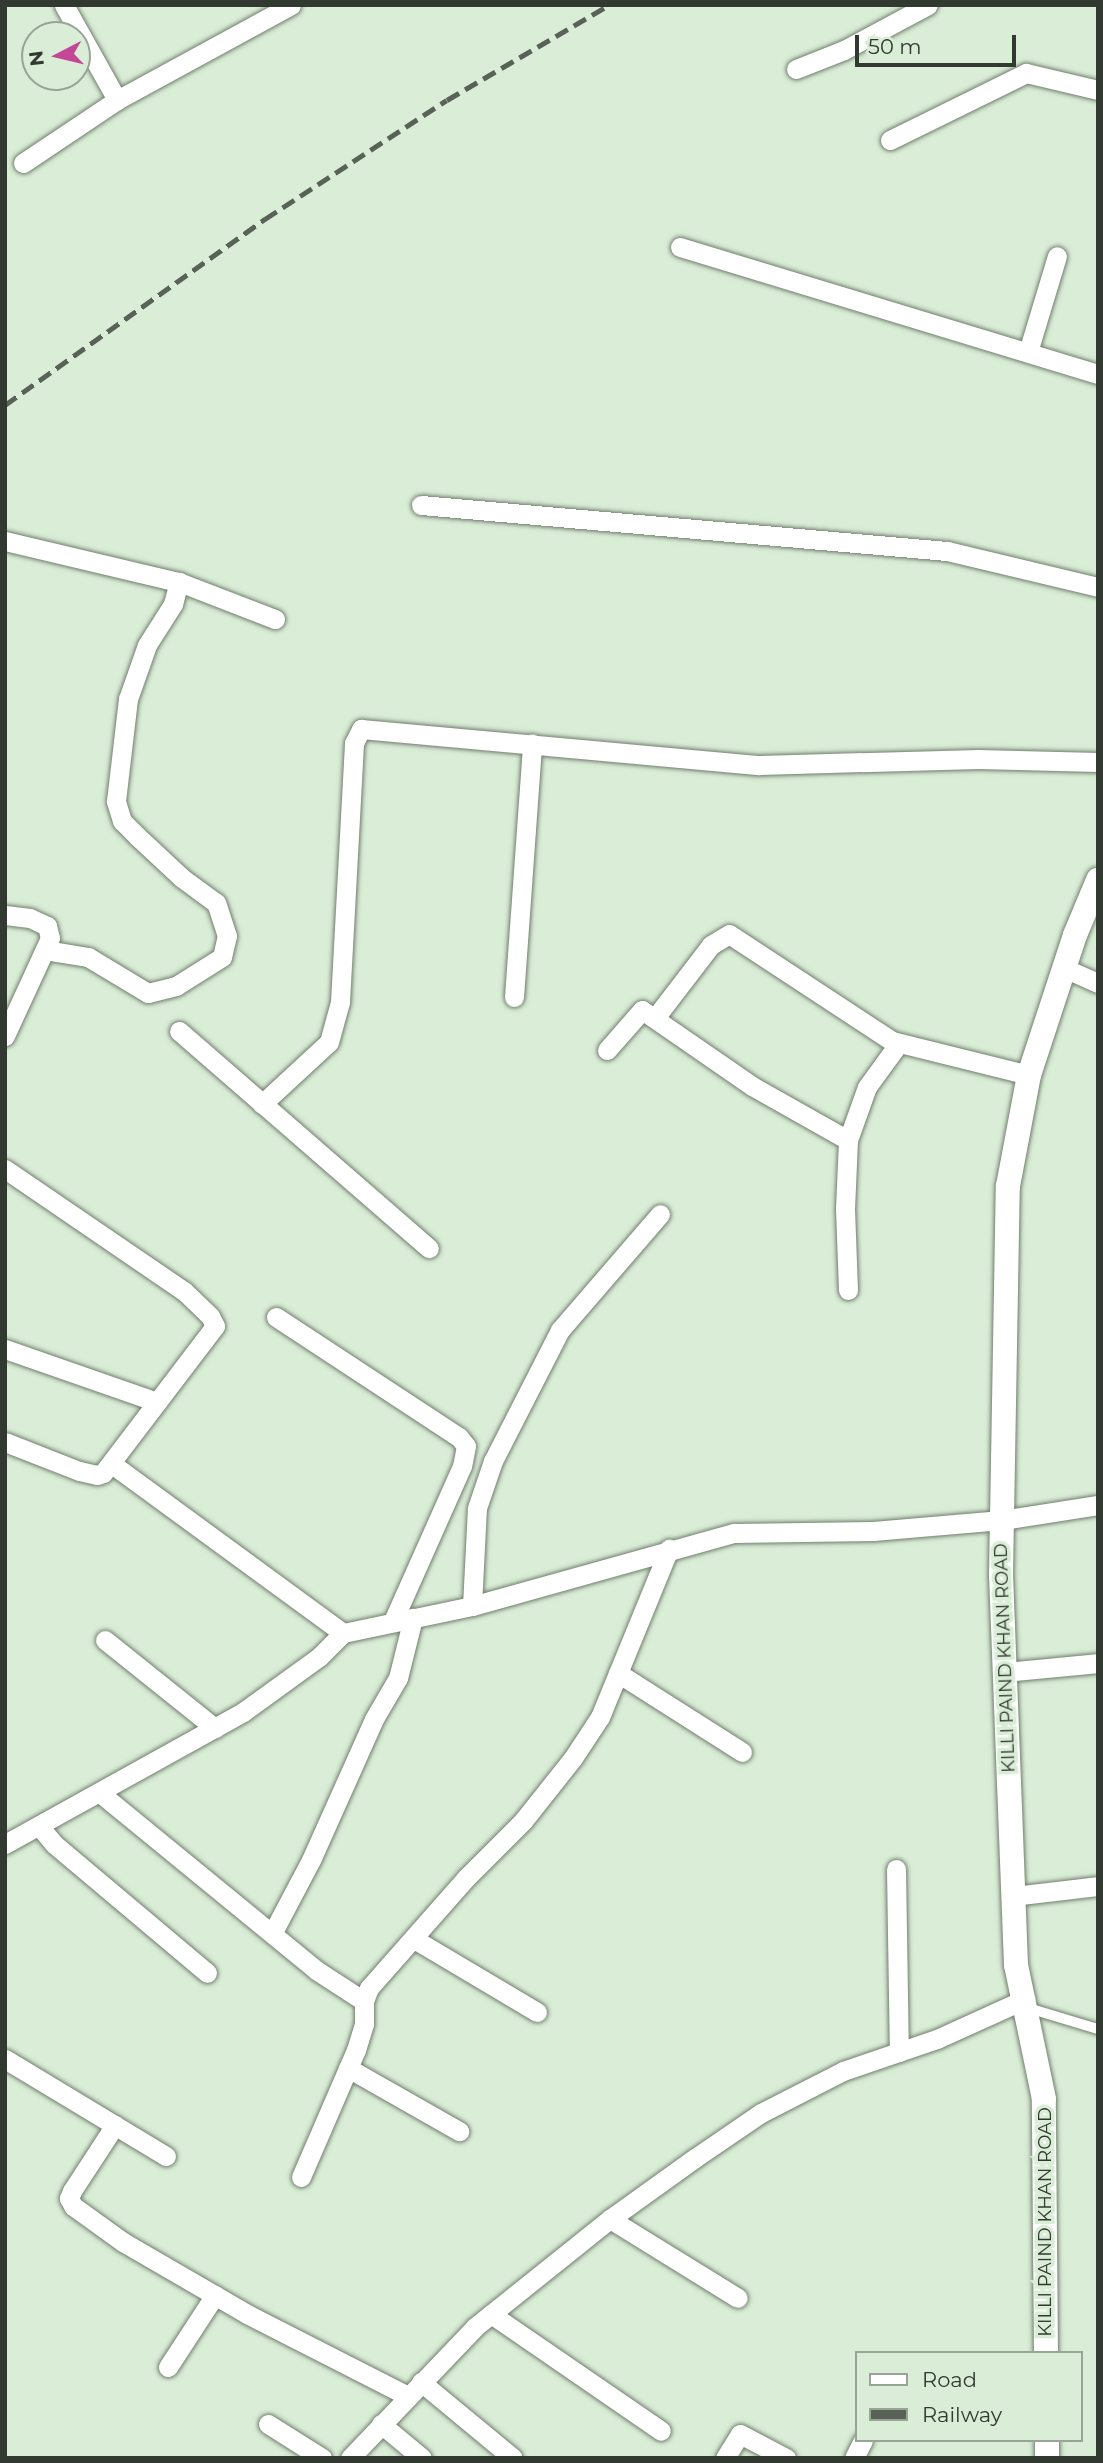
<!DOCTYPE html>
<html>
<head>
<meta charset="utf-8">
<style>
	body { margin:0 }
	#map { position:relative; width:1103px; height:2463px; overflow:hidden; background:#daedd7; font-family:Montserrat,sans-serif }
	div>[style] { position:absolute }
	[style*='--x'] { left:calc(var(--x)*1px); top:calc(var(--y)*1px); width:calc(var(--w)*1px); rotate:calc(var(--a)*1deg) }
	.roads { filter:drop-shadow(0 0 2px #6f7f6c) drop-shadow(0 0 2px #6f7f6c) }
	.service>* { height:10px; margin:-5px; padding:0 5px; transform-origin:5px; border-radius:5px; background:#fff }
	.minor>* { height:19px; margin:-9.5px; padding:0 9.5px; transform-origin:9.5px; border-radius:9.5px; background:#fff }
	.tertiary>* { height:24px; margin:-12px; padding:0 12px; transform-origin:12px; border-radius:12px; background:#fff }
	.rail>* { height:5px; margin-top:-2.5px; transform-origin:0; background:repeating-linear-gradient(90deg,#586257 0 14px,transparent 0 21px) }
	span { translate:-50% -50%; white-space:nowrap; text-align:center; line-height:1.15; -webkit-text-stroke:7px #daedd7; paint-order:stroke }
	.street-label { font-size:18px; color:#323931 }
	.frame { position:absolute; inset:0; border:7px solid #323931; pointer-events:none }
	.legend { position:absolute; left:855px; top:2351px; width:228px; height:91px; box-sizing:border-box; background:#daedd7; border:2px solid #97a595; margin:0; padding:9px 12px; list-style:none; font-size:21px; color:#323931 }
	.legend li { display:flex; align-items:center; gap:14px; height:35px }
	.legend b { width:35px; border:2px solid #97a595 }
	.north { position:absolute; left:21px; top:21px; width:70px; height:70px; box-sizing:border-box; background:#daedd7; border:2px solid #97a595; border-radius:50%; rotate:263deg; font-size:19px; font-weight:700; line-height:28px; text-align:center; color:#323931 }
	.north::after { content:''; display:block; margin:auto; width:24px; height:32px; background:#c34797; clip-path:polygon(50% 0,100% 100%,50% 72%,0 100%) }
	.scale { position:absolute; left:855px; top:35px; width:161px; height:32px; box-sizing:border-box; border:4px solid #323931; border-top:0; padding-left:9px; font-size:21px; line-height:24px; white-space:nowrap; color:#323931; -webkit-text-stroke:5px #daedd7; paint-order:stroke }
</style>
</head>
<body>
<div id="map">
	<div class="roads">
		<div class="service">
			<i style="--x:1028;--y:2008;--w:73;--a:16.7"></i>
		</div>
		<div class="minor">
			<i style="--x:64;--y:5;--w:109;--a:60.8"></i>
			<i style="--x:796;--y:69;--w:52;--a:-21.6"></i>
			<i style="--x:844;--y:50;--w:95;--a:-28.2"></i>
			<i style="--x:890;--y:140;--w:152;--a:-26.2"></i>
			<i style="--x:1026;--y:73;--w:74;--a:13.3"></i>
			<i style="--x:23;--y:163;--w:113;--a:-33.8"></i>
			<i style="--x:117;--y:100;--w:198;--a:-28.6"></i>
			<i style="--x:680;--y:247;--w:437;--a:16.9"></i>
			<i style="--x:1028;--y:352;--w:100;--a:-73.2"></i>
			<i style="--x:421;--y:505;--w:528;--a:5"></i>
			<i style="--x:947;--y:551;--w:155;--a:13.4"></i>
			<i style="--x:5;--y:541;--w:179;--a:13.3"></i>
			<i style="--x:179;--y:582;--w:103;--a:21.1"></i>
			<i style="--x:5;--y:915;--w:25;--a:7"></i>
			<i style="--x:30;--y:918;--w:19;--a:25"></i>
			<i style="--x:47;--y:926;--w:12;--a:76"></i>
			<i style="--x:50;--y:938;--w:108;--a:114.7"></i>
			<i style="--x:45;--y:950;--w:44;--a:9.2"></i>
			<i style="--x:88;--y:957;--w:70;--a:31"></i>
			<i style="--x:148;--y:993;--w:29;--a:-14"></i>
			<i style="--x:176;--y:986;--w:54;--a:-32.2"></i>
			<i style="--x:222;--y:957;--w:22;--a:-77"></i>
			<i style="--x:227;--y:936;--w:35;--a:-108"></i>
			<i style="--x:216;--y:903;--w:42;--a:-143.7"></i>
			<i style="--x:182;--y:878;--w:62;--a:-137"></i>
			<i style="--x:137;--y:836;--w:21;--a:-135"></i>
			<i style="--x:122;--y:821;--w:21;--a:-107"></i>
			<i style="--x:116;--y:801;--w:103;--a:-83.3"></i>
			<i style="--x:128;--y:699;--w:57;--a:-70.6"></i>
			<i style="--x:147;--y:645;--w:49;--a:-57.6"></i>
			<i style="--x:173;--y:604;--w:23;--a:-75"></i>
			<i style="--x:1064;--y:968;--w:37;--a:24"></i>
			<i style="--x:514;--y:997;--w:254;--a:-85.9"></i>
			<i style="--x:655;--y:1018;--w:92;--a:-52.5"></i>
			<i style="--x:711;--y:945;--w:21;--a:-31"></i>
			<i style="--x:729;--y:934;--w:195;--a:33.3"></i>
			<i style="--x:892;--y:1041;--w:141;--a:13.9"></i>
			<i style="--x:179;--y:1031;--w:331;--a:41"></i>
			<i style="--x:607;--y:1050;--w:53;--a:-48.8"></i>
			<i style="--x:642;--y:1010;--w:134;--a:34.6"></i>
			<i style="--x:752;--y:1086;--w:110;--a:29.4"></i>
			<i style="--x:262;--y:1104;--w:91;--a:-42.8"></i>
			<i style="--x:329;--y:1042;--w:41;--a:-74.6"></i>
			<i style="--x:340;--y:1002;--w:259;--a:-86.9"></i>
			<i style="--x:354;--y:743;--w:16;--a:-63"></i>
			<i style="--x:361;--y:729;--w:400;--a:5.2"></i>
			<i style="--x:759;--y:765;--w:219;--a:-1.6"></i>
			<i style="--x:978;--y:759;--w:120;--a:1.4"></i>
			<i style="--x:5;--y:1169;--w:217;--a:34.3"></i>
			<i style="--x:184;--y:1291;--w:36;--a:44"></i>
			<i style="--x:210;--y:1316;--w:11;--a:63"></i>
			<i style="--x:215;--y:1326;--w:185;--a:127.3"></i>
			<i style="--x:103;--y:1473;--w:6;--a:162"></i>
			<i style="--x:97;--y:1475;--w:18;--a:-167"></i>
			<i style="--x:79;--y:1471;--w:79;--a:-158.6"></i>
			<i style="--x:848;--y:1290;--w:81;--a:-92.1"></i>
			<i style="--x:845;--y:1209;--w:69;--a:-87.5"></i>
			<i style="--x:848;--y:1140;--w:56;--a:-70.3"></i>
			<i style="--x:867;--y:1087;--w:54;--a:-54"></i>
			<i style="--x:276;--y:1317;--w:219;--a:33.3"></i>
			<i style="--x:459;--y:1437;--w:11;--a:52"></i>
			<i style="--x:466;--y:1446;--w:20;--a:101"></i>
			<i style="--x:462;--y:1466;--w:170;--a:114"></i>
			<i style="--x:5;--y:1349;--w:161;--a:19.2"></i>
			<i style="--x:112;--y:1464;--w:286;--a:36.2"></i>
			<i style="--x:472;--y:1606;--w:98;--a:-87.1"></i>
			<i style="--x:477;--y:1508;--w:50;--a:-71.2"></i>
			<i style="--x:493;--y:1461;--w:147;--a:-62.9"></i>
			<i style="--x:560;--y:1330;--w:153;--a:-49.2"></i>
			<i style="--x:105;--y:1640;--w:141;--a:38.7"></i>
			<i style="--x:1005;--y:1672;--w:93;--a:-5.5"></i>
			<i style="--x:618;--y:1673;--w:147;--a:32.5"></i>
			<i style="--x:100;--y:1793;--w:279;--a:39.3"></i>
			<i style="--x:316;--y:1970;--w:57;--a:32.9"></i>
			<i style="--x:39;--y:1826;--w:23;--a:50"></i>
			<i style="--x:54;--y:1844;--w:200;--a:40.1"></i>
			<i style="--x:5;--y:1844;--w:272;--a:-29"></i>
			<i style="--x:243;--y:1712;--w:94;--a:-35.9"></i>
			<i style="--x:319;--y:1657;--w:34;--a:-45"></i>
			<i style="--x:343;--y:1633;--w:132;--a:-11.8"></i>
			<i style="--x:472;--y:1606;--w:272;--a:-15.6"></i>
			<i style="--x:734;--y:1533;--w:139;--a:-0.8"></i>
			<i style="--x:873;--y:1531;--w:129;--a:-4.9"></i>
			<i style="--x:1002;--y:1520;--w:97;--a:-8.9"></i>
			<i style="--x:896;--y:1869;--w:183;--a:89.1"></i>
			<i style="--x:1013;--y:1896;--w:86;--a:-6.7"></i>
			<i style="--x:273;--y:1932;--w:81;--a:-62.2"></i>
			<i style="--x:311;--y:1860;--w:154;--a:-65.9"></i>
			<i style="--x:374;--y:1719;--w:48;--a:-59.7"></i>
			<i style="--x:398;--y:1678;--w:62;--a:-76"></i>
			<i style="--x:414;--y:1939;--w:143;--a:30.7"></i>
			<i style="--x:5;--y:2059;--w:188;--a:31.1"></i>
			<i style="--x:348;--y:2068;--w:128;--a:29.6"></i>
			<i style="--x:115;--y:2125;--w:79;--a:123.1"></i>
			<i style="--x:72;--y:2191;--w:8;--a:113"></i>
			<i style="--x:69;--y:2198;--w:9;--a:63"></i>
			<i style="--x:73;--y:2206;--w:62;--a:35.8"></i>
			<i style="--x:123;--y:2242;--w:143;--a:30.1"></i>
			<i style="--x:247;--y:2314;--w:181;--a:27"></i>
			<i style="--x:301;--y:2177;--w:138;--a:-66.6"></i>
			<i style="--x:356;--y:2050;--w:27;--a:-73"></i>
			<i style="--x:364;--y:2024;--w:23;--a:-90"></i>
			<i style="--x:364;--y:2001;--w:14;--a:-69"></i>
			<i style="--x:369;--y:1988;--w:147;--a:-48.6"></i>
			<i style="--x:466;--y:1878;--w:81;--a:-45"></i>
			<i style="--x:523;--y:1821;--w:80;--a:-51.6"></i>
			<i style="--x:573;--y:1758;--w:49;--a:-56.6"></i>
			<i style="--x:600;--y:1717;--w:182;--a:-67.7"></i>
			<i style="--x:610;--y:2219;--w:150;--a:31.7"></i>
			<i style="--x:491;--y:2314;--w:206;--a:34.5"></i>
			<i style="--x:168;--y:2367;--w:86;--a:-56.9"></i>
			<i style="--x:421;--y:2382;--w:119;--a:39.6"></i>
			<i style="--x:268;--y:2424;--w:64;--a:32.2"></i>
			<i style="--x:381;--y:2424;--w:53;--a:39.7"></i>
			<i style="--x:350;--y:2458;--w:181;--a:-46.3"></i>
			<i style="--x:475;--y:2327;--w:173;--a:-38.7"></i>
			<i style="--x:610;--y:2219;--w:105;--a:-35.7"></i>
			<i style="--x:695;--y:2158;--w:80;--a:-34.3"></i>
			<i style="--x:761;--y:2113;--w:92;--a:-27.1"></i>
			<i style="--x:843;--y:2071;--w:99;--a:-18.8"></i>
			<i style="--x:937;--y:2039;--w:97;--a:-24.4"></i>
			<i style="--x:725;--y:2458;--w:28;--a:-58"></i>
			<i style="--x:740;--y:2434;--w:52;--a:27.6"></i>
			<i style="--x:854;--y:2458;--w:20;--a:-63"></i>
		</div>
		<div class="tertiary">
			<i style="--x:1046;--y:2353;--w:254;--a:-90.5"></i>
			<i style="--x:1044;--y:2099;--w:137;--a:-101.8"></i>
			<i style="--x:1016;--y:1965;--w:390;--a:-92.2"></i>
			<i style="--x:1001;--y:1575;--w:389;--a:-89"></i>
			<i style="--x:1008;--y:1186;--w:113;--a:-79.3"></i>
			<i style="--x:1029;--y:1075;--w:147;--a:-71.8"></i>
			<i style="--x:1075;--y:935;--w:60;--a:-67.3"></i>
			<i style="--x:1047;--y:2440;--w:18;--a:90"></i>
		</div>
	</div>
	<div class="rail">
		<i style="--x:5;--y:405;--w:320;--a:-35.6"></i>
		<i style="--x:265;--y:219;--w:217;--a:-33.2"></i>
		<i style="--x:447;--y:100;--w:188;--a:-30.4"></i>
	</div>
	<div class="street-label">
		<span style="left:1005px;top:1658px;rotate:-92deg">KILLI PAIND KHAN ROAD</span>
		<span style="left:1045px;top:2222px;rotate:-90deg">KILLI PAIND KHAN ROAD</span>
	</div>
	<div class="frame"></div>
	<ul class="legend">
	<li><b style="height:9px;background:#fff"></b>Road</li>
	<li><b style="height:9px;background:#586257"></b>Railway</li>
	</ul>
	<div class="north">N</div>
	<div class="scale">50 m</div>
</div>
</body>
</html>
